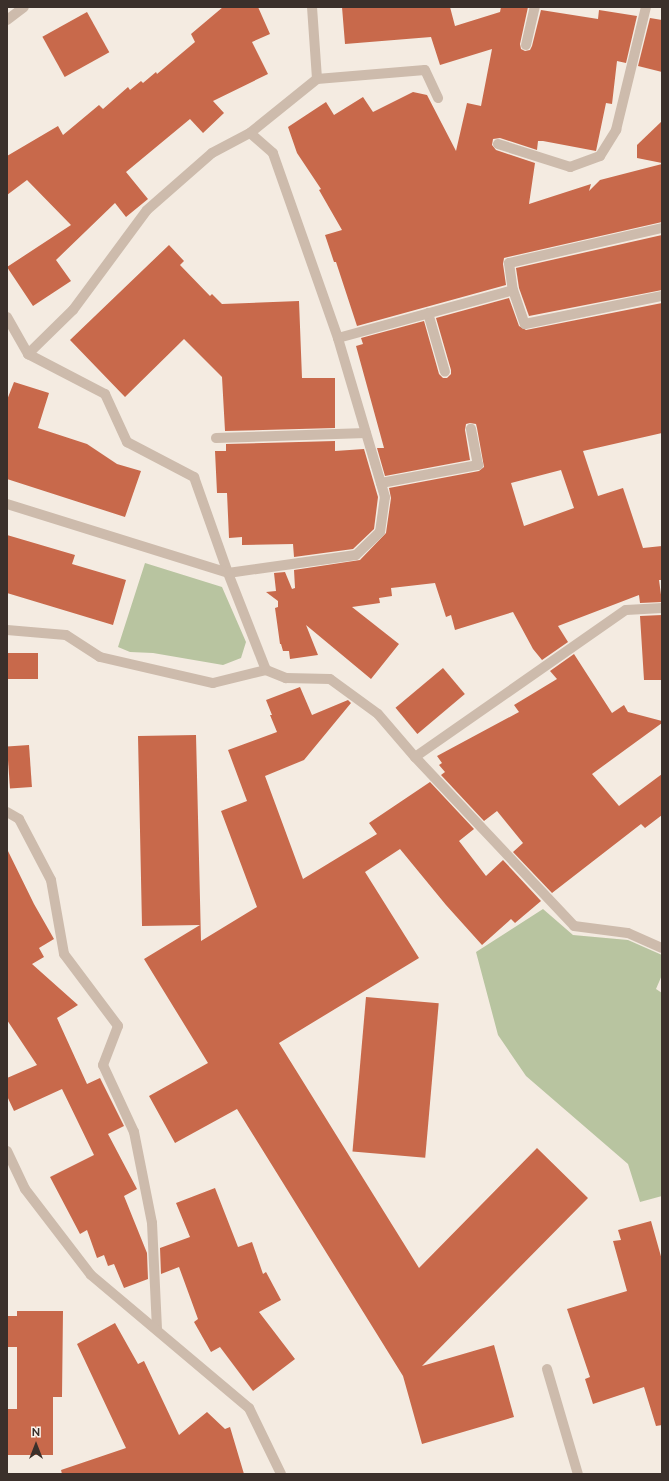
<!DOCTYPE html>
<html>
<head>
<meta charset="utf-8">
<style>
	body { margin:0 }
	#map { position:relative; width:669px; height:1481px; overflow:hidden; background:#f4ebe1; font-family:Raleway,sans-serif }
	div>[style] { position:absolute }
	[style*='--x'] { left:calc(var(--x)*1px); top:calc(var(--y)*1px); width:calc(var(--w)*1px); rotate:calc(var(--a)*1deg) }
	.green>* { inset:0; background:#b8c4a0 }
	.building>* { inset:0; background:#c8694b; transform-origin:0 0 }
	.minor>* { height:10px; margin:-5px; padding:0 5px; transform-origin:5px; border-radius:5px; background:#cdbbac }
	span { translate:-50% -50%; white-space:nowrap; text-align:center; line-height:1.15; -webkit-text-stroke:3px #fbf5ee; paint-order:stroke }
	.frame { position:absolute; inset:0; border:8px solid #3b302b; pointer-events:none }
	.north { position:absolute; left:16px; top:1425px; width:40px; height:40px; -webkit-text-stroke:3px #fbf5ee; paint-order:stroke; rotate:0deg; font-size:11px; font-weight:700; line-height:16px; text-align:center; color:#3b302b }
	.north::after { content:''; display:block; margin:auto; width:14px; height:18px; background:#3b302b; clip-path:polygon(50% 0,100% 100%,50% 72%,0 100%) }
</style>
</head>
<body>
<div id="map">
	<div class="green">
		<i style="clip-path:polygon(145px 563px,222px 587px,246px 642px,241px 658px,223px 665px,153px 653px,130px 652px,118px 647px)"></i>
		<i style="clip-path:polygon(543px 909px,573px 935px,628px 940px,662px 955px,662px 975px,656px 989px,662px 993px,662px 1196px,640px 1202px,628px 1164px,526px 1076px,498px 1035px,476px 952px)"></i>
	</div>
	<div class="building">
		<i style="clip-path:polygon(223px 7px,258px 7px,270px 34px,252px 42px,268px 74px,213px 101px,224px 113px,203px 133px,190px 119px,126px 172px,148px 199px,126px 217px,115px 203px,56px 260px,71px 281px,33px 306px,7px 267px,71px 225px,27px 180px,7px 195px,7px 156px,58px 126px,63px 135px,99px 105px,103px 109px,128px 87px,130px 90px,141px 81px,143px 83px,156px 72px,157px 74px,195px 42px,191px 34px)"></i>
		<i style="clip-path:polygon(342px 7px,450px 7px,455px 26px,500px 12px,501px 7px,528px 7px,520px 44px,521px 49px,525px 51px,530px 50px,532px 46px,541px 10px,598px 19px,599px 10px,637px 16px,626px 63px,617px 61px,612px 104px,606px 103px,596px 151px,543px 141px,538px 141px,537px 150px,500px 138px,493px 139px,492px 145px,496px 150px,535px 163px,529px 204px,591px 184px,589px 191px,600px 180px,662px 164px,662px 222px,508px 257px,504px 258px,503px 264px,506px 285px,357px 326px,336px 262px,334px 262px,325px 235px,342px 230px,319px 190px,321px 189px,297px 153px,288px 127px,326px 102px,334px 115px,363px 97px,373px 112px,413px 92px,427px 95px,456px 151px,467px 103px,481px 106px,492px 49px,440px 65px,431px 37px,345px 44px)"></i>
		<i style="left:87px;top:12px;width:46px;height:51px;rotate:61deg"></i>
		<i style="clip-path:polygon(650px 18px,662px 20px,662px 72px,638px 66px)"></i>
		<i style="clip-path:polygon(662px 121px,662px 163px,637px 158px,637px 145px)"></i>
		<i style="clip-path:polygon(662px 235px,662px 290px,529px 316px,519px 288px,516px 268px)"></i>
		<i style="clip-path:polygon(169px 245px,184px 261px,180px 265px,210px 296px,212px 294px,222px 304px,299px 301px,302px 378px,335px 378px,335px 428px,225px 431px,222px 377px,184px 339px,125px 397px,70px 340px)"></i>
		<i style="clip-path:polygon(evenodd,509px 298px,519px 326px,526px 330px,662px 303px,662px 433px,583px 451px,598px 496px,623px 488px,643px 548px,662px 546px,662px 580px,659px 580px,662px 602px,640px 603px,639px 595px,558px 626px,568px 642px,542px 660px,533px 649px,513px 612px,455px 630px,451px 615px,446px 617px,435px 583px,391px 588px,392px 596px,379px 598px,380px 603px,352px 607px,399px 644px,371px 679px,306px 625px,318px 655px,290px 659px,289px 651px,283px 651px,281px 644px,280px 644px,275px 608px,278px 607px,278px 601px,266px 592px,276px 591px,274px 573px,285px 572px,292px 589px,295px 588px,294px 570px,360px 560px,386px 533px,391px 498px,389px 488px,479px 471px,484px 467px,477px 428px,476px 424px,470px 423px,466px 424px,465px 430px,470px 460px,385px 476px,377px 448px,384px 448px,356px 346px,363px 344px,361px 338px,424px 321px,439px 374px,443px 378px,447px 378px,451px 374px,451px 370px,436px 318px,509px 298px,561px 470px,574px 508px,524px 526px,511px 483px,561px 470px)"></i>
		<i style="clip-path:polygon(14px 382px,49px 393px,38px 428px,87px 444px,117px 464px,141px 471px,125px 517px,7px 479px,7px 400px)"></i>
		<i style="clip-path:polygon(335px 441px,335px 451px,364px 449px,378px 497px,374px 529px,353px 549px,294px 557px,293px 544px,242px 545px,242px 537px,229px 538px,227px 493px,217px 493px,215px 451px,226px 451px,226px 444px)"></i>
		<i style="clip-path:polygon(7px 535px,75px 555px,72px 564px,126px 580px,113px 625px,7px 593px)"></i>
		<i style="clip-path:polygon(662px 615px,662px 680px,644px 680px,640px 616px)"></i>
		<i style="left:38px;top:653px;width:26px;height:31px;rotate:90deg"></i>
		<i style="clip-path:polygon(574px 654px,612px 713px,624px 705px,628px 712px,662px 721px,662px 723px,592px 774px,619px 806px,662px 774px,662px 815px,645px 828px,641px 824px,552px 893px,513px 852px,523px 843px,497px 811px,484px 821px,441px 775px,445px 772px,439px 765px,442px 763px,437px 756px,519px 712px,514px 705px,557px 679px,550px 671px)"></i>
		<i style="left:443px;top:668px;width:34px;height:62px;rotate:50deg"></i>
		<i style="clip-path:polygon(300px 687px,312px 715px,348px 700px,351px 703px,304px 760px,265px 776px,303px 879px,377px 834px,369px 823px,430px 782px,474px 829px,459px 841px,486px 876px,503px 860px,541px 901px,515px 923px,511px 919px,482px 945px,446px 905px,400px 849px,365px 872px,419px 958px,279px 1043px,419px 1268px,537px 1148px,588px 1198px,422px 1366px,494px 1345px,514px 1417px,422px 1444px,403px 1376px,237px 1109px,175px 1143px,149px 1096px,208px 1063px,144px 959px,200px 925px,142px 926px,138px 736px,196px 735px,201px 941px,257px 907px,221px 811px,247px 801px,228px 750px,277px 732px,270px 715px,272px 715px,266px 700px)"></i>
		<i style="left:29px;top:745px;width:42px;height:22px;rotate:86deg"></i>
		<i style="clip-path:polygon(7px 849px,34px 904px,54px 939px,39px 948px,44px 957px,32px 964px,78px 1005px,57px 1018px,87px 1084px,100px 1078px,124px 1126px,108px 1134px,137px 1189px,124px 1196px,147px 1253px,148px 1279px,124px 1288px,114px 1264px,108px 1266px,104px 1255px,97px 1258px,87px 1230px,80px 1234px,50px 1177px,94px 1155px,62px 1089px,14px 1111px,7px 1096px,7px 1078px,37px 1065px,7px 1020px)"></i>
		<i style="left:366px;top:997px;width:73px;height:155px;rotate:5deg"></i>
		<i style="clip-path:polygon(215px 1188px,238px 1247px,252px 1242px,263px 1274px,266px 1272px,281px 1300px,259px 1312px,295px 1359px,253px 1391px,220px 1347px,211px 1352px,194px 1322px,198px 1319px,179px 1267px,161px 1274px,160px 1248px,190px 1237px,176px 1203px)"></i>
		<i style="clip-path:polygon(651px 1221px,662px 1260px,662px 1425px,656px 1426px,644px 1387px,593px 1404px,585px 1379px,590px 1377px,567px 1309px,627px 1291px,613px 1241px,621px 1240px,618px 1230px)"></i>
		<i style="clip-path:polygon(17px 1311px,63px 1311px,62px 1397px,53px 1397px,53px 1455px,7px 1455px,7px 1409px,17px 1409px,17px 1347px,7px 1347px,7px 1316px,17px 1316px)"></i>
		<i style="clip-path:polygon(115px 1323px,138px 1364px,144px 1361px,179px 1435px,207px 1412px,225px 1429px,230px 1427px,244px 1474px,62px 1474px,61px 1470px,126px 1448px,77px 1344px)"></i>
	</div>
	<div class="minor">
		<i style="--x:312;--y:7;--w:72;--a:86"></i>
		<i style="--x:7;--y:20;--w:21;--a:-37"></i>
		<i style="--x:526;--y:45;--w:39;--a:-77"></i>
		<i style="--x:498;--y:144;--w:76;--a:17.7"></i>
		<i style="--x:570;--y:167;--w:32;--a:-20"></i>
		<i style="--x:600;--y:156;--w:31;--a:-58"></i>
		<i style="--x:616;--y:130;--w:127;--a:-76.3"></i>
		<i style="--x:662;--y:228;--w:157;--a:167.1"></i>
		<i style="--x:509;--y:263;--w:27;--a:82"></i>
		<i style="--x:513;--y:290;--w:36;--a:71"></i>
		<i style="--x:525;--y:324;--w:140;--a:-11.6"></i>
		<i style="--x:428;--y:313;--w:61;--a:73.9"></i>
		<i style="--x:7;--y:317;--w:43;--a:60.4"></i>
		<i style="--x:28;--y:354;--w:87;--a:27.5"></i>
		<i style="--x:105;--y:394;--w:53;--a:65.4"></i>
		<i style="--x:127;--y:442;--w:76;--a:27.6"></i>
		<i style="--x:194;--y:477;--w:102;--a:70.5"></i>
		<i style="--x:228;--y:573;--w:104;--a:68.6"></i>
		<i style="--x:338;--y:338;--w:181;--a:-15.3"></i>
		<i style="--x:28;--y:354;--w:63;--a:-44.4"></i>
		<i style="--x:73;--y:310;--w:124;--a:-53.5"></i>
		<i style="--x:147;--y:210;--w:86;--a:-41.2"></i>
		<i style="--x:212;--y:153;--w:43;--a:-27.8"></i>
		<i style="--x:250;--y:133;--w:86;--a:-38.9"></i>
		<i style="--x:317;--y:79;--w:108;--a:-4.8"></i>
		<i style="--x:425;--y:70;--w:31;--a:65"></i>
		<i style="--x:216;--y:438;--w:150;--a:-1.9"></i>
		<i style="--x:381;--y:483;--w:99;--a:-10.5"></i>
		<i style="--x:478;--y:465;--w:37;--a:-101"></i>
		<i style="--x:7;--y:504;--w:232;--a:17.3"></i>
		<i style="--x:228;--y:573;--w:129;--a:-8"></i>
		<i style="--x:356;--y:555;--w:33;--a:-44"></i>
		<i style="--x:380;--y:532;--w:35;--a:-82"></i>
		<i style="--x:385;--y:497;--w:166;--a:-106.5"></i>
		<i style="--x:338;--y:338;--w:196;--a:-109.4"></i>
		<i style="--x:273;--y:153;--w:30;--a:-139"></i>
		<i style="--x:7;--y:630;--w:59;--a:4.8"></i>
		<i style="--x:66;--y:635;--w:40;--a:32.9"></i>
		<i style="--x:100;--y:657;--w:116;--a:13"></i>
		<i style="--x:213;--y:683;--w:55;--a:-13.8"></i>
		<i style="--x:266;--y:670;--w:22;--a:22"></i>
		<i style="--x:286;--y:678;--w:44;--a:1.3"></i>
		<i style="--x:330;--y:679;--w:59;--a:36.1"></i>
		<i style="--x:378;--y:714;--w:57;--a:49.3"></i>
		<i style="--x:415;--y:757;--w:232;--a:46.7"></i>
		<i style="--x:574;--y:926;--w:54;--a:7.4"></i>
		<i style="--x:628;--y:933;--w:37;--a:24"></i>
		<i style="--x:415;--y:757;--w:257;--a:-34.9"></i>
		<i style="--x:626;--y:610;--w:36;--a:-3"></i>
		<i style="--x:7;--y:812;--w:14;--a:30"></i>
		<i style="--x:19;--y:819;--w:69;--a:62.3"></i>
		<i style="--x:51;--y:880;--w:75;--a:80"></i>
		<i style="--x:64;--y:954;--w:90;--a:53.1"></i>
		<i style="--x:118;--y:1026;--w:42;--a:111"></i>
		<i style="--x:103;--y:1065;--w:74;--a:65.2"></i>
		<i style="--x:134;--y:1132;--w:93;--a:78.8"></i>
		<i style="--x:152;--y:1223;--w:107;--a:87.3"></i>
		<i style="--x:7;--y:1151;--w:42;--a:64.7"></i>
		<i style="--x:25;--y:1189;--w:108;--a:52.5"></i>
		<i style="--x:91;--y:1275;--w:207;--a:40.1"></i>
		<i style="--x:249;--y:1408;--w:73;--a:64.1"></i>
		<i style="--x:547;--y:1369;--w:109;--a:73.6"></i>
	</div>
	<div class="frame"></div>
	<div class="north">N</div>
</div>
</body>
</html>
